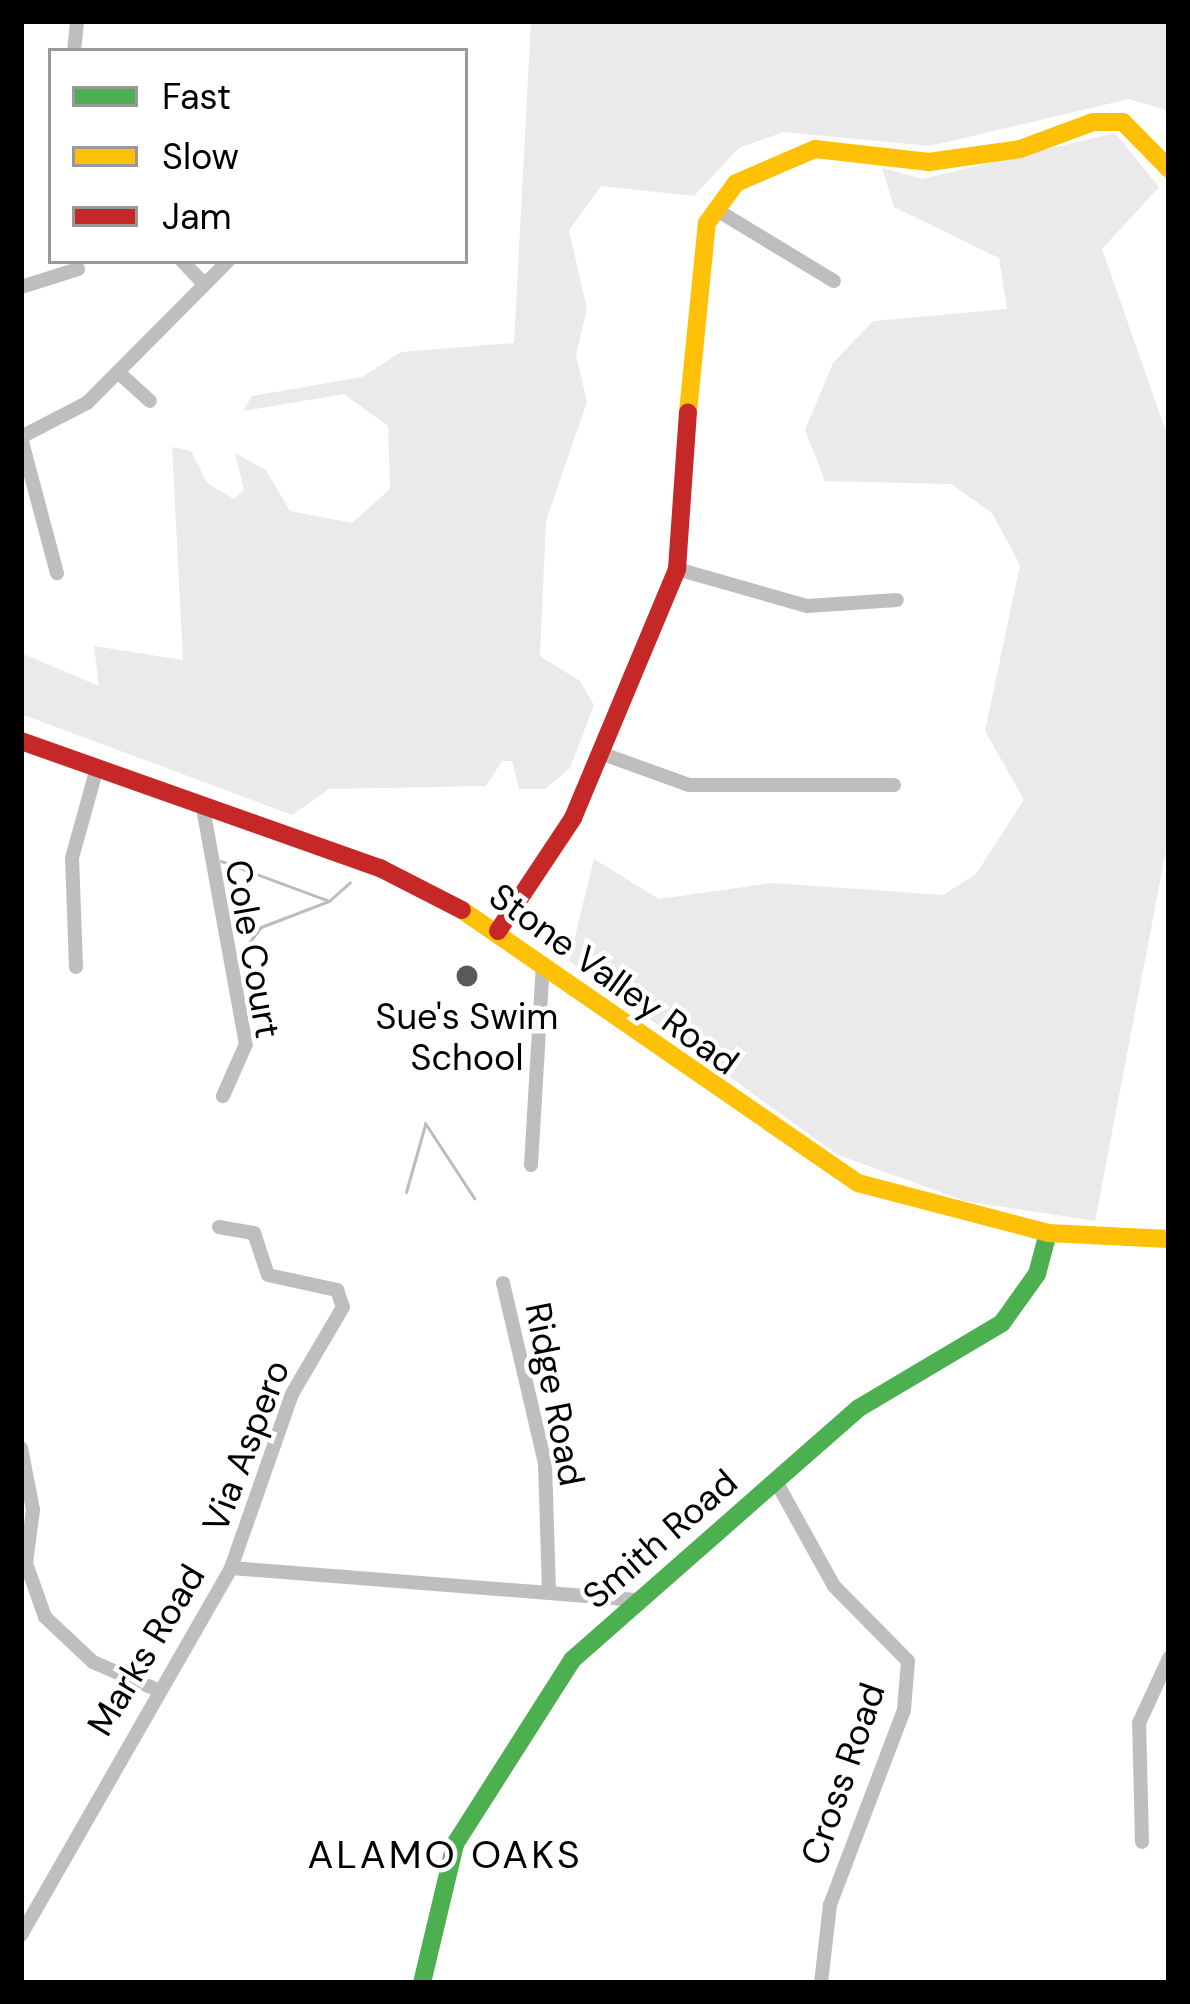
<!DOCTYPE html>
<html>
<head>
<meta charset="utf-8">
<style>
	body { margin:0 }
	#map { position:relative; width:1190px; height:2004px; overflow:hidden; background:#fff; font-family:"DM Sans",sans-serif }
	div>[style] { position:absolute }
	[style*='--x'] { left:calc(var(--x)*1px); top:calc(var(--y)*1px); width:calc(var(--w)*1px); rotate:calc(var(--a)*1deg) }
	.green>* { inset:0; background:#eaeaea }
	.stream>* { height:3px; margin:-1.5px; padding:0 1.5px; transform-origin:1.5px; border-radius:1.5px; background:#bcbcbc }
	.street>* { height:14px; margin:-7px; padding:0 7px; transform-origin:7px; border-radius:7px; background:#bebebe }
	.fast>* { height:18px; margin:-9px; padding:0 9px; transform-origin:9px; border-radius:9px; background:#4caf50 }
	.slow>* { height:18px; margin:-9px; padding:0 9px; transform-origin:9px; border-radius:9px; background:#ffc107 }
	.jam>* { height:18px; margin:-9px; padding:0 9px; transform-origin:9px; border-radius:9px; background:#c62828 }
	.dots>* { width:33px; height:33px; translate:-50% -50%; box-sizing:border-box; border:6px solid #fff; border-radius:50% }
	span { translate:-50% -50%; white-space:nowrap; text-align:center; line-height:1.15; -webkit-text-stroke:9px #fff; paint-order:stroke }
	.street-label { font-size:36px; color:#000 }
	.poi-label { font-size:36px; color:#000 }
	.neighbourhood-label { font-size:39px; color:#000; letter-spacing:3px }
	.frame { position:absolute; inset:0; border:24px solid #000; pointer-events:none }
	.legend { position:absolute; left:48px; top:48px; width:420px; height:216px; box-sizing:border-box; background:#fff; border:3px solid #999; margin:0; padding:15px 21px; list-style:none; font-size:36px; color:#000 }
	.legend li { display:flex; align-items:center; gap:24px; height:60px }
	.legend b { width:60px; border:3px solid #999 }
</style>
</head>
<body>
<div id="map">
	<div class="green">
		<i style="clip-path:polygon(531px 21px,1169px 21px,1169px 111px,1129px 99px,930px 146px,784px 132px,739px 148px,694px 196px,601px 186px,569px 230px,587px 309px,576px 355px,587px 402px,546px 521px,540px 656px,580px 681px,594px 705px,570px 768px,545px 789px,519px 789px,512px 761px,502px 761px,486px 786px,329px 789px,292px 815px,21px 714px,21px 653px,99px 686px,94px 646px,183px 660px,172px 447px,191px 451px,207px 483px,234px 499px,244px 490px,235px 453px,266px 470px,290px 511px,352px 523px,390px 489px,388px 426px,344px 394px,243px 411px,252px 396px,362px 377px,401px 352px,514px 343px)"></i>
		<i style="clip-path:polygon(1115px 133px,1159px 187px,1102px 249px,1169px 440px,1169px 835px,1095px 1221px,965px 1201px,838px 1155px,569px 961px,594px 859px,659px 899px,773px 883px,943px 895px,976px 874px,1024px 800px,985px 731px,1020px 565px,992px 513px,951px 484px,825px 481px,805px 430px,833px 363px,873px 321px,1007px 309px,999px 258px,894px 207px,882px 168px,922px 179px)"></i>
	</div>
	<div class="stream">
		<i style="--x:221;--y:861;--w:115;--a:20.3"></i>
		<i style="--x:329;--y:901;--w:28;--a:-42"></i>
		<i style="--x:248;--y:944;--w:21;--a:-53"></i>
		<i style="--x:261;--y:927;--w:73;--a:-20.9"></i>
		<i style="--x:425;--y:1123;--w:90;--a:56.8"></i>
		<i style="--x:406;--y:1192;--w:70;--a:-74.2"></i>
	</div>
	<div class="street">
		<i style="--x:74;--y:51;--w:30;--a:-84"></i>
		<i style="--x:715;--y:209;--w:139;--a:31.2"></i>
		<i style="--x:182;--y:261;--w:30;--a:46"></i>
		<i style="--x:21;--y:287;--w:60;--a:-17.5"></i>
		<i style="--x:118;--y:372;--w:43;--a:42.2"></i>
		<i style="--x:21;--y:437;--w:74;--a:-27.3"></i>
		<i style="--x:87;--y:403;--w:200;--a:-45.2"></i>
		<i style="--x:21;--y:438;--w:140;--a:75.1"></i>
		<i style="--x:677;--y:569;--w:135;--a:15.9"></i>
		<i style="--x:807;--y:606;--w:90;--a:-3.8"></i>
		<i style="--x:603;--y:754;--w:91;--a:19.8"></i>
		<i style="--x:689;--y:785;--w:205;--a:0"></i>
		<i style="--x:203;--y:808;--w:240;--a:79.7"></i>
		<i style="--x:246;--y:1044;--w:57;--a:113.9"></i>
		<i style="--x:76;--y:967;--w:109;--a:-92.1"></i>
		<i style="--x:72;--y:858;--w:93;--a:-74.5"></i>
		<i style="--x:531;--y:1165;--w:202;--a:-86.6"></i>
		<i style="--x:219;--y:1227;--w:36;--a:10"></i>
		<i style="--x:254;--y:1233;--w:44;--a:71.6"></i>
		<i style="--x:268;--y:1275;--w:71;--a:12.3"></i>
		<i style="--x:337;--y:1290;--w:18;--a:71"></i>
		<i style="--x:343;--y:1307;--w:101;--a:120.4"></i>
		<i style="--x:292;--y:1394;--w:184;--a:109.3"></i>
		<i style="--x:503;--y:1283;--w:185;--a:76.9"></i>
		<i style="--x:545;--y:1463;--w:125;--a:88.2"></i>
		<i style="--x:21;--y:1448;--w:63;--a:79"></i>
		<i style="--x:33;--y:1510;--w:53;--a:97.5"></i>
		<i style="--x:26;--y:1563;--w:57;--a:70.6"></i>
		<i style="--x:45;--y:1617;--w:66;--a:43.2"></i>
		<i style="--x:93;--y:1662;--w:65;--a:23.4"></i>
		<i style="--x:778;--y:1485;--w:115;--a:61"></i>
		<i style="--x:834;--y:1586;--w:105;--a:45.4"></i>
		<i style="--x:908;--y:1661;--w:49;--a:94.7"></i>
		<i style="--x:904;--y:1710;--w:209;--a:110.8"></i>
		<i style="--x:830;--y:1905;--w:79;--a:96.6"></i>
		<i style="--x:1142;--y:1842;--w:119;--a:-91.4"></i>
		<i style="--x:1139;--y:1723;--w:72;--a:-65.2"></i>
		<i style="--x:21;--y:1935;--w:423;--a:-60.2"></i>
		<i style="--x:231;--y:1568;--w:410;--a:4.5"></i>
	</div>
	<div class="fast">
		<i style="--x:422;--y:1983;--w:143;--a:-76.6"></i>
		<i style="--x:455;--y:1844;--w:218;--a:-57.5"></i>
		<i style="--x:572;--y:1660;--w:382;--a:-41.3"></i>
		<i style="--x:859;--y:1408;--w:166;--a:-30.7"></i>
		<i style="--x:1002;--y:1323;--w:60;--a:-54.5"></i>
		<i style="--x:1037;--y:1274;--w:42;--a:-75"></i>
	</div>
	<div class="slow">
		<i style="--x:688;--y:412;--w:190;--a:-84.3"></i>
		<i style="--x:707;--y:223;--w:49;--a:-54.1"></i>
		<i style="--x:736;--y:183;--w:86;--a:-23.3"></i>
		<i style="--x:815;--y:149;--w:115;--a:6.5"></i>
		<i style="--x:929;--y:162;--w:92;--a:-8.1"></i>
		<i style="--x:1020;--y:149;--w:78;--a:-20.3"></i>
		<i style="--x:1093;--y:122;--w:30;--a:0"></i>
		<i style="--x:1123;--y:122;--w:66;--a:45.6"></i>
		<i style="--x:462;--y:910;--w:481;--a:34.6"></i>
		<i style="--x:858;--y:1183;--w:196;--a:14.7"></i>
		<i style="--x:1048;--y:1233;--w:121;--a:2.8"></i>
	</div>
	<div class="jam">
		<i style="--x:21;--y:741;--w:381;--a:19.5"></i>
		<i style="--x:380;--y:868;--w:92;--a:27.1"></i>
		<i style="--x:498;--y:931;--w:136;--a:-56.4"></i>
		<i style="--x:573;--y:818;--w:270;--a:-67.3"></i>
		<i style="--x:677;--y:569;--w:157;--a:-86"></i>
	</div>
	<div class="dots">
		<i style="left:467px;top:976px;background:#595959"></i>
	</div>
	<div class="street-label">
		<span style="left:253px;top:949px;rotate:80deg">Cole Court</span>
		<span style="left:614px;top:979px;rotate:36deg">Stone Valley Road</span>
		<span style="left:555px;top:1394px;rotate:79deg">Ridge Road</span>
		<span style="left:246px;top:1446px;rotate:-69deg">Via Aspero</span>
		<span style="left:660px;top:1539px;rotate:-41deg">Smith Road</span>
		<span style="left:146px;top:1650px;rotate:-59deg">Marks Road</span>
		<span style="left:843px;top:1774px;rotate:-71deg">Cross Road</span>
	</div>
	<div class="poi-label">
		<span style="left:467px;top:1037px">Sue's Swim<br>School</span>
	</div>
	<div class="neighbourhood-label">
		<span style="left:445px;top:1855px">ALAMO OAKS</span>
	</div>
	<div class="frame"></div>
	<ul class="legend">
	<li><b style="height:15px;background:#4caf50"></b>Fast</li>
	<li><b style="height:15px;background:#ffc107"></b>Slow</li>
	<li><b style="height:15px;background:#c62828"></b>Jam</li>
	</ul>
</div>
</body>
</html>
